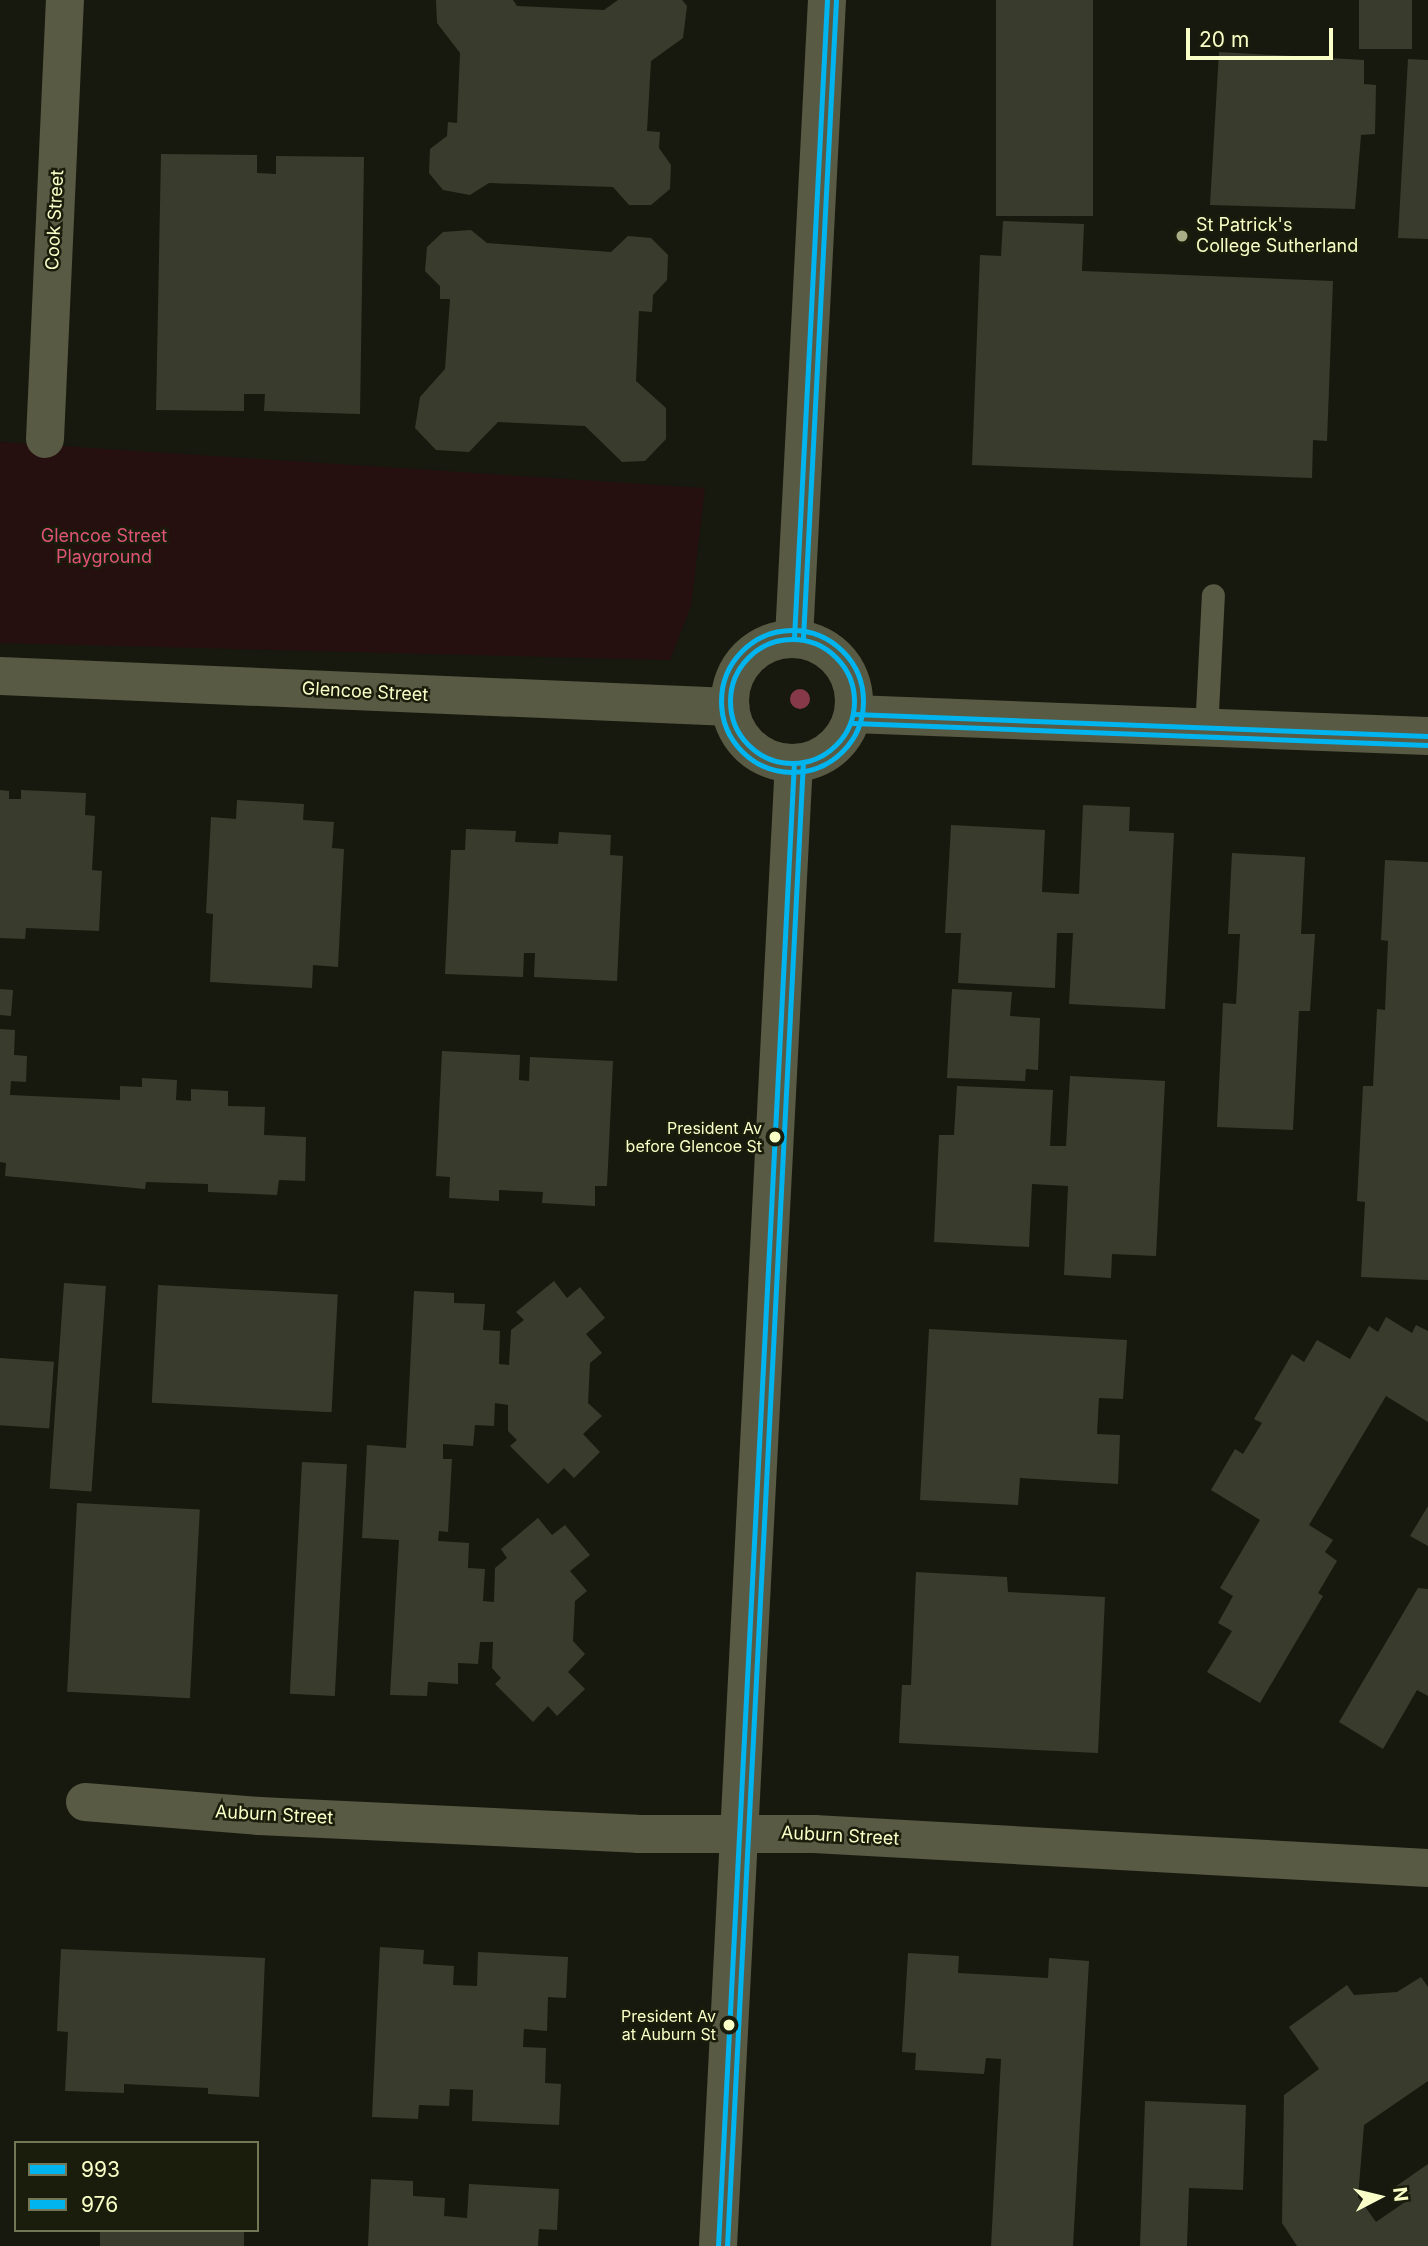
<!DOCTYPE html>
<html>
<head>
<meta charset="utf-8">
<style>
	body { margin:0 }
	#map { position:relative; width:1428px; height:2246px; overflow:hidden; background:#17190f; font-family:Inter,sans-serif }
	div>[style] { position:absolute }
	[style*='--x'] { left:calc(var(--x)*1px); top:calc(var(--y)*1px); width:calc(var(--w)*1px); rotate:calc(var(--a)*1deg) }
	.green>* { inset:0; background:#250f0f }
	.building>* { inset:0; background:#393c2c; transform-origin:0 0 }
	.service>* { height:23px; margin:-11.5px; padding:0 11.5px; transform-origin:11.5px; border-radius:11.5px; background:#595a43 }
	.minor>* { height:38px; margin:-19px; padding:0 19px; transform-origin:19px; border-radius:19px; background:#595a43 }
	.tertiary>* { height:38px; margin:-19px; padding:0 19px; transform-origin:19px; border-radius:19px; background:#595a43 }
	.tertiary>.ring { margin:-19px; padding:0; box-sizing:content-box; background:none; border:38px solid #595a43; border-radius:50% }
	.bus-1>* { height:5px; margin:-2.5px; padding:0 2.5px; transform-origin:2.5px; border-radius:2.5px; background:#00b5ef }
	.bus-1>.ring { margin:-2.5px; padding:0; box-sizing:content-box; background:none; border:5px solid #00b5ef; border-radius:50% }
	.bus-2>* { height:5px; margin:-2.5px; padding:0 2.5px; transform-origin:2.5px; border-radius:2.5px; background:#00b5ef }
	.bus-2>.ring { margin:-2.5px; padding:0; box-sizing:content-box; background:none; border:5px solid #00b5ef; border-radius:50% }
	.trees>* { width:20px; height:20px; margin:-10px; border-radius:50%; background:#863948 }
	.dots>* { width:19px; height:19px; translate:-50% -50%; box-sizing:border-box; border:4px solid #1a1d0b; border-radius:50% }
	span { translate:-50% -50%; white-space:nowrap; text-align:center; line-height:1.15; -webkit-text-stroke:5px #1a1d0b; paint-order:stroke }
	.bus-label { font-size:16px; color:#f9ffc7 }
	.right { translate:-100% -50%; text-align:right }
	.street-label { font-size:18px; color:#f9ffc7 }
	.poi-label { font-size:18px; color:#f9ffc7 }
	.left { translate:0 -50%; text-align:left }
	.park-label { font-size:18px; color:#e05377 }
	.legend { position:absolute; left:14px; top:2141px; width:245px; height:91px; box-sizing:border-box; background:#1a1d0b; border:2px solid #737756; margin:0; padding:9px 12px; list-style:none; font-size:21px; color:#f9ffc7 }
	.legend li { display:flex; align-items:center; gap:14px; height:35px }
	.legend b { width:35px; border:2px solid #737756 }
	.north { position:absolute; left:1344px; top:2162px; width:70px; height:70px; -webkit-text-stroke:5px #1a1d0b; paint-order:stroke; rotate:83deg; font-size:19px; font-weight:700; line-height:28px; text-align:center; color:#f9ffc7 }
	.north::after { content:''; display:block; margin:auto; width:24px; height:32px; background:#f9ffc7; clip-path:polygon(50% 0,100% 100%,50% 72%,0 100%) }
	.scale { position:absolute; left:1186px; top:28px; width:147px; height:32px; box-sizing:border-box; border:4px solid #f9ffc7; border-top:0; padding-left:9px; font-size:21px; line-height:24px; white-space:nowrap; color:#f9ffc7; -webkit-text-stroke:5px #1a1d0b; paint-order:stroke }
</style>
</head>
<body>
<div id="map">
	<div class="green">
		<i style="clip-path:polygon(0 442px,705px 488px,691px 606px,670px 660px,0 643px)"></i>
	</div>
	<div class="building">
		<i style="clip-path:polygon(436px 0,513px 0,517px 6px,604px 10px,618px 0,682px 0,687px 6px,683px 38px,651px 61px,647px 131px,660px 132px,659px 148px,671px 165px,670px 189px,651px 205px,629px 205px,613px 187px,489px 183px,470px 195px,443px 190px,429px 173px,430px 149px,447px 136px,448px 122px,457px 123px,460px 53px,437px 23px)"></i>
		<i style="left:996px;top:0;width:97px;height:216px"></i>
		<i style="left:1359px;top:0;width:53px;height:49px"></i>
		<i style="clip-path:polygon(1219px 52px,1364px 60px,1364px 84px,1376px 85px,1375px 134px,1361px 135px,1355px 209px,1210px 205px)"></i>
		<i style="clip-path:polygon(1408px 59px,1428px 60px,1428px 239px,1398px 238px)"></i>
		<i style="clip-path:polygon(161px 154px,257px 155px,257px 173px,276px 174px,276px 156px,364px 157px,360px 414px,264px 411px,265px 394px,244px 394px,244px 411px,156px 410px)"></i>
		<i style="clip-path:polygon(1003px 221px,1084px 224px,1082px 271px,1333px 281px,1327px 441px,1313px 440px,1312px 478px,972px 465px,980px 255px,1001px 256px)"></i>
		<i style="clip-path:polygon(471px 230px,487px 243px,611px 252px,628px 236px,651px 238px,668px 255px,667px 280px,653px 295px,652px 312px,639px 311px,636px 381px,666px 408px,666px 439px,645px 461px,622px 462px,585px 426px,498px 422px,469px 452px,436px 450px,415px 428px,420px 397px,445px 369px,450px 299px,440px 299px,440px 286px,425px 271px,427px 247px,443px 232px)"></i>
		<i style="clip-path:polygon(0 790px,9px 791px,9px 799px,21px 799px,21px 790px,86px 793px,85px 815px,95px 816px,92px 870px,102px 871px,99px 931px,26px 928px,25px 939px,0 938px)"></i>
		<i style="clip-path:polygon(237px 800px,304px 804px,303px 820px,334px 822px,332px 848px,344px 849px,338px 967px,313px 965px,312px 988px,210px 982px,213px 914px,206px 913px,211px 817px,236px 819px)"></i>
		<i style="clip-path:polygon(1083px 805px,1130px 807px,1129px 831px,1174px 833px,1165px 1009px,1069px 1004px,1073px 933px,1057px 933px,1055px 988px,958px 983px,961px 933px,945px 933px,951px 825px,1045px 830px,1042px 892px,1079px 894px)"></i>
		<i style="clip-path:polygon(466px 829px,516px 831px,515px 842px,558px 844px,559px 832px,611px 835px,610px 855px,623px 856px,617px 981px,534px 977px,535px 953px,524px 953px,523px 977px,445px 974px,451px 850px,465px 850px)"></i>
		<i style="clip-path:polygon(1232px 853px,1305px 857px,1301px 934px,1315px 934px,1310px 1011px,1299px 1011px,1293px 1130px,1217px 1127px,1223px 1003px,1236px 1004px,1240px 934px,1228px 934px)"></i>
		<i style="clip-path:polygon(1385px 860px,1428px 862px,1428px 1280px,1361px 1277px,1365px 1202px,1357px 1201px,1363px 1086px,1373px 1086px,1377px 1009px,1385px 1010px,1388px 941px,1381px 940px)"></i>
		<i style="clip-path:polygon(0 989px,13px 990px,11px 1016px,0 1015px)"></i>
		<i style="clip-path:polygon(952px 989px,1012px 992px,1010px 1016px,1040px 1018px,1038px 1070px,1026px 1069px,1025px 1081px,947px 1078px)"></i>
		<i style="clip-path:polygon(0 1029px,15px 1030px,14px 1055px,27px 1056px,26px 1082px,11px 1081px,10px 1095px,120px 1100px,120px 1086px,142px 1087px,142px 1078px,177px 1080px,176px 1100px,191px 1101px,191px 1089px,228px 1091px,228px 1106px,265px 1107px,264px 1135px,306px 1137px,305px 1181px,279px 1180px,277px 1195px,208px 1192px,208px 1184px,146px 1182px,145px 1189px,5px 1176px,6px 1163px,0 1162px)"></i>
		<i style="clip-path:polygon(442px 1051px,520px 1055px,519px 1080px,529px 1081px,530px 1057px,613px 1061px,607px 1186px,595px 1186px,595px 1206px,542px 1203px,543px 1192px,499px 1190px,499px 1201px,449px 1198px,450px 1177px,436px 1176px)"></i>
		<i style="clip-path:polygon(1070px 1076px,1165px 1081px,1156px 1256px,1112px 1254px,1111px 1278px,1064px 1275px,1068px 1186px,1032px 1184px,1029px 1247px,934px 1242px,939px 1135px,954px 1135px,957px 1086px,1053px 1090px,1050px 1146px,1066px 1146px)"></i>
		<i style="clip-path:polygon(554px 1281px,567px 1298px,580px 1287px,605px 1318px,586px 1334px,602px 1353px,590px 1363px,588px 1403px,602px 1416px,583px 1434px,600px 1452px,574px 1478px,564px 1468px,548px 1484px,510px 1446px,517px 1440px,508px 1431px,508px 1405px,495px 1403px,494px 1426px,475px 1425px,473px 1446px,443px 1444px,443px 1459px,452px 1459px,448px 1532px,439px 1531px,438px 1541px,469px 1543px,468px 1568px,485px 1569px,483px 1601px,494px 1602px,495px 1568px,507px 1558px,501px 1549px,538px 1518px,552px 1535px,565px 1525px,590px 1555px,570px 1571px,587px 1591px,575px 1601px,573px 1641px,585px 1654px,568px 1672px,585px 1689px,557px 1716px,548px 1706px,533px 1722px,495px 1684px,501px 1678px,492px 1668px,493px 1642px,480px 1642px,478px 1664px,458px 1663px,458px 1684px,428px 1682px,427px 1696px,390px 1695px,399px 1540px,362px 1538px,367px 1445px,406px 1448px,414px 1291px,454px 1293px,454px 1303px,485px 1304px,483px 1330px,500px 1331px,499px 1364px,509px 1365px,511px 1330px,524px 1320px,516px 1312px)"></i>
		<i style="left:64px;top:1283px;width:42px;height:206px;rotate:4deg"></i>
		<i style="left:158px;top:1285px;width:180px;height:118px;rotate:3deg"></i>
		<i style="clip-path:polygon(1386px 1317px,1412px 1333px,1416px 1325px,1428px 1331px,1428px 1422px,1386px 1396px,1309px 1525px,1333px 1540px,1325px 1552px,1337px 1561px,1318px 1593px,1323px 1596px,1260px 1703px,1207px 1672px,1232px 1631px,1218px 1623px,1233px 1596px,1220px 1588px,1260px 1520px,1211px 1490px,1235px 1449px,1243px 1454px,1262px 1423px,1254px 1419px,1292px 1354px,1304px 1362px,1317px 1340px,1350px 1359px,1369px 1326px,1378px 1332px)"></i>
		<i style="clip-path:polygon(929px 1329px,1127px 1340px,1123px 1399px,1099px 1398px,1097px 1434px,1120px 1435px,1118px 1484px,1020px 1478px,1018px 1505px,920px 1500px)"></i>
		<i style="left:0;top:1358px;width:54px;height:67px;rotate:4deg"></i>
		<i style="left:302px;top:1462px;width:45px;height:232px;rotate:3deg"></i>
		<i style="left:77px;top:1503px;width:123px;height:189px;rotate:3deg"></i>
		<i style="clip-path:polygon(1428px 1506px,1428px 1546px,1410px 1536px)"></i>
		<i style="clip-path:polygon(916px 1572px,1007px 1577px,1008px 1592px,1105px 1597px,1098px 1753px,899px 1743px,902px 1685px,911px 1685px)"></i>
		<i style="clip-path:polygon(1418px 1588px,1428px 1589px,1428px 1696px,1417px 1690px,1383px 1749px,1339px 1722px)"></i>
		<i style="clip-path:polygon(380px 1947px,424px 1950px,423px 1964px,454px 1966px,453px 1985px,477px 1986px,478px 1952px,568px 1957px,566px 1998px,548px 1997px,547px 2031px,524px 2029px,523px 2047px,546px 2048px,545px 2083px,561px 2084px,559px 2125px,472px 2121px,473px 2090px,450px 2089px,449px 2106px,419px 2105px,418px 2119px,372px 2117px)"></i>
		<i style="clip-path:polygon(61px 1949px,265px 1958px,259px 2097px,208px 2094px,208px 2088px,124px 2084px,124px 2093px,65px 2091px,68px 2032px,57px 2031px)"></i>
		<i style="clip-path:polygon(908px 1953px,959px 1956px,958px 1973px,1048px 1978px,1049px 1958px,1089px 1961px,1073px 2246px,991px 2246px,1001px 2059px,986px 2058px,984px 2074px,915px 2070px,916px 2053px,902px 2052px)"></i>
		<i style="clip-path:polygon(1421px 1977px,1428px 1987px,1428px 2081px,1364px 2125px,1358px 2197px,1376px 2222px,1405px 2202px,1395px 2187px,1428px 2164px,1428px 2246px,1297px 2246px,1282px 2223px,1284px 2095px,1319px 2069px,1289px 2027px,1347px 1985px,1354px 1995px,1397px 1992px)"></i>
		<i style="clip-path:polygon(1145px 2101px,1246px 2105px,1243px 2190px,1189px 2188px,1187px 2246px,1140px 2246px)"></i>
		<i style="clip-path:polygon(371px 2179px,413px 2181px,413px 2196px,445px 2198px,444px 2216px,467px 2218px,469px 2184px,559px 2189px,557px 2230px,539px 2229px,538px 2246px,368px 2246px)"></i>
		<i style="left:100px;top:2230px;width:144px;height:16px"></i>
	</div>
	<div class="service">
		<i style="--x:1206;--y:731;--w:136;--a:-87.1"></i>
	</div>
	<div class="minor">
		<i style="--x:45;--y:439;--w:439;--a:-87.4"></i>
		<i style="--x:0;--y:676;--w:731;--a:2.43"></i>
		<i style="--x:853;--y:714;--w:575;--a:2.19"></i>
		<i style="--x:85;--y:1802;--w:175;--a:4.6"></i>
		<i style="--x:259;--y:1816;--w:378;--a:2.7"></i>
		<i style="--x:637;--y:1834;--w:177;--a:0"></i>
		<i style="--x:814;--y:1834;--w:615;--a:3.17"></i>
	</div>
	<div class="tertiary">
		<i style="--x:794;--y:638;--w:639;--a:-87.04"></i>
		<i class="ring" style="left:730px;top:639px;width:86px;height:86px"></i>
		<i style="--x:718;--y:2246;--w:1485;--a:-87.07"></i>
	</div>
	<div class="bus-1">
		<i style="--x:794;--y:638;--w:639;--a:-87.04"></i>
		<i class="ring" style="left:730px;top:639px;width:119px;height:119px"></i>
		<i style="--x:853;--y:714;--w:575;--a:2.19"></i>
		<i style="--x:718;--y:2246;--w:1485;--a:-87.07"></i>
	</div>
	<div class="bus-2">
		<i class="ring" style="left:721px;top:630px;width:137px;height:137px"></i>
		<i style="--x:803;--y:638;--w:639;--a:-87.04"></i>
		<i style="--x:853;--y:723;--w:575;--a:2.19"></i>
		<i style="--x:727;--y:2246;--w:1485;--a:-87.07"></i>
	</div>
	<div class="trees">
		<i style="left:800px;top:699px"></i>
	</div>
	<div class="dots">
		<i style="left:1182px;top:236px;background:#aaae87"></i>
		<i style="left:775px;top:1137px;background:#f9ffc7"></i>
		<i style="left:729px;top:2025px;background:#f9ffc7"></i>
	</div>
	<div class="bus-label">
		<span class="right" style="left:762px;top:1137px">President Av<br>before Glencoe St</span>
		<span class="right" style="left:716px;top:2025px">President Av<br>at Auburn St</span>
	</div>
	<div class="street-label">
		<span style="left:55px;top:220px;rotate:-87deg">Cook Street</span>
		<span style="left:365px;top:692px;rotate:3deg">Glencoe Street</span>
		<span style="left:274px;top:1815px;rotate:3deg">Auburn Street</span>
		<span style="left:840px;top:1836px;rotate:3deg">Auburn Street</span>
	</div>
	<div class="poi-label">
		<span class="left" style="left:1196px;top:236px">St Patrick's<br>College Sutherland</span>
	</div>
	<div class="park-label">
		<span style="left:104px;top:547px">Glencoe Street<br>Playground</span>
	</div>
	<ul class="legend">
	<li><b style="height:9px;background:#00b5ef"></b>993</li>
	<li><b style="height:9px;background:#00b5ef"></b>976</li>
	</ul>
	<div class="north">N</div>
	<div class="scale">20 m</div>
</div>
</body>
</html>
